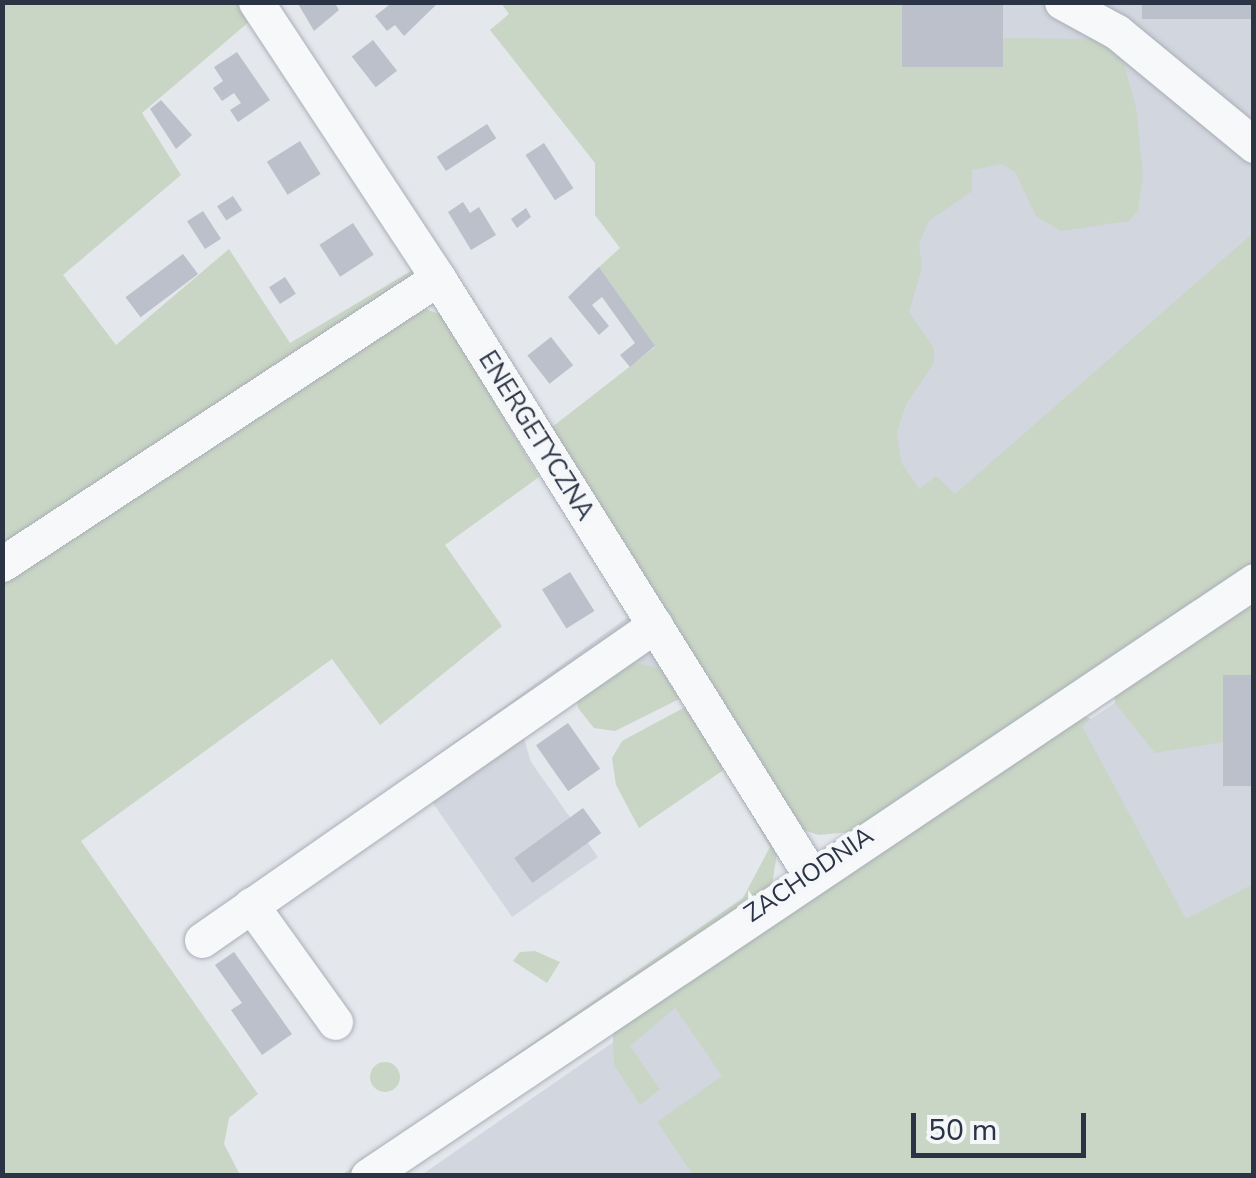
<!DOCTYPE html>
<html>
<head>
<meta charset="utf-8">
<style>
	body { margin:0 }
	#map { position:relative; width:1256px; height:1178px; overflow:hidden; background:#e4e7ec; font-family:"Nunito Sans",sans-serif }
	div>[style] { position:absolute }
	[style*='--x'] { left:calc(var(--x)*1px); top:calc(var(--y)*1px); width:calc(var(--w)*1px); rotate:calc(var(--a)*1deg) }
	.built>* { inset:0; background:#d2d6de }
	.green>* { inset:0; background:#c9d6c5 }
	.round { border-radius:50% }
	.building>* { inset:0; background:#bbc0ca; transform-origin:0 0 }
	.roads { filter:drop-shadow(0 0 2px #a9aeb7) drop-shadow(0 0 2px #a9aeb7) }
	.minor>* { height:35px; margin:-17.5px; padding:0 17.5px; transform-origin:17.5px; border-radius:17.5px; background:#f7f8fa }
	span { translate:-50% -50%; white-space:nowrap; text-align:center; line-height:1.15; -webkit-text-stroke:8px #f4f6f9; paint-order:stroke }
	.street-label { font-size:25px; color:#2b3445 }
	.frame { position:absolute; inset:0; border:5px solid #2b3445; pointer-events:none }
	.scale { position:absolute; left:911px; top:1113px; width:175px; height:45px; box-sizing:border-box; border:5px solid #2b3445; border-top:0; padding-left:12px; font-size:30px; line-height:35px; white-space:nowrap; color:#2b3445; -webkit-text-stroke:8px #f4f6f9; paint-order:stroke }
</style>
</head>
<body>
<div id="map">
	<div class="built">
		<i style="clip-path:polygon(887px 3px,1253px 3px,1253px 238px,885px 558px)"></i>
		<i style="clip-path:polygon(628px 617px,667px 678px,620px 668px,522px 732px,531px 762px,598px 857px,512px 917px,412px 773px)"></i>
		<i style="clip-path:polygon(1185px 655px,1253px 656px,1253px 894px,1021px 1015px,903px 847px)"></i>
		<i style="clip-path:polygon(671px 1002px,792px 1175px,420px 1176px)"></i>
	</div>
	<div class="green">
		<i style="clip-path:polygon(902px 2px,902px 67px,1002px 38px,1093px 39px,1121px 54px,1136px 107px,1143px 176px,1138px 211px,1129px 221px,1061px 231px,1036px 216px,1015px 172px,1002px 164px,972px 170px,972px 191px,929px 221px,919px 244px,922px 268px,909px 312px,934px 348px,934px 363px,906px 404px,897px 432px,901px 462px,919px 489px,936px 476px,955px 494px,1253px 233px,1253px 565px,851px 832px,818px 835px,801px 829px,572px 473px,552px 427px,655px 347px,599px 267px,620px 248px,595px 215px,595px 163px,490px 30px,509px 14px,501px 3px)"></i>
		<i style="clip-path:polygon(3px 3px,238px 3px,250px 21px,142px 113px,181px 175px,63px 275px,116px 345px,229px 249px,290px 343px,411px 271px,416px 281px,3px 553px)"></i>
		<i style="clip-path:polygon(423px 308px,444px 316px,539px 477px,445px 545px,502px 626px,380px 725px,332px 659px,81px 841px,258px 1094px,229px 1118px,224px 1144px,240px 1175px,3px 1176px,3px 574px)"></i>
		<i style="clip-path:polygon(1253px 595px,1253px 675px,1223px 675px,1223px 742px,1155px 753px,1115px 703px,1115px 686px)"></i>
		<i style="clip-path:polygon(632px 662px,659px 668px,681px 698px,615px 731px,594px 728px,578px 708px,575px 689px)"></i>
		<i style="clip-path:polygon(687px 706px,777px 853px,772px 885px,351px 1175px,340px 1176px,743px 898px,770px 847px,725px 769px,639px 828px,616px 785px,612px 758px,622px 741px)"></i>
		<i style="clip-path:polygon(1077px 713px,1091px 719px,1082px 726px,1186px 919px,1253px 884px,1253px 1175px,693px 1175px,657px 1122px,722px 1076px,675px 1008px,630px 1046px,660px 1089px,640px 1105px,614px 1065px,613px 1036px,620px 1023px)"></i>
		<i style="clip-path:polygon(535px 951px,560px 962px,547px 983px,513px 961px,520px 952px)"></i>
		<i class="round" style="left:370px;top:1062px;width:30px;height:30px"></i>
	</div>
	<div class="building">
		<i style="clip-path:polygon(297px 2px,334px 2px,339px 10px,314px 31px)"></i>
		<i style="clip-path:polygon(393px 2px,439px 2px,404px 36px,395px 25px,387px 31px,375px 16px)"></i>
		<i style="left:902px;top:2px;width:101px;height:65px"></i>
		<i style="left:1142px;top:2px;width:112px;height:17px"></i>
		<i style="left:373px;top:40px;width:39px;height:27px;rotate:52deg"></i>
		<i style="clip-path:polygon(237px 52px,270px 100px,238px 122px,230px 110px,241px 103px,234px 93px,222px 101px,213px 88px,223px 81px,214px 67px)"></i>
		<i style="clip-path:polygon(161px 100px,192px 135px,176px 149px,150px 109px)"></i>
		<i style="left:487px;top:124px;width:17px;height:60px;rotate:57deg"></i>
		<i style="left:300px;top:141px;width:39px;height:39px;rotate:58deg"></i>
		<i style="left:544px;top:143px;width:54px;height:22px;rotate:57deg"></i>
		<i style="left:233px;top:196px;width:17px;height:19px;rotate:57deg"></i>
		<i style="clip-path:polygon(463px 202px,470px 213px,479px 207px,496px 235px,471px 250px,448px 212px)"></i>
		<i style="clip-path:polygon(526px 208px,531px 217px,517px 228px,511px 219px)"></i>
		<i style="left:203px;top:211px;width:33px;height:19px;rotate:57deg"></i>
		<i style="left:353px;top:223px;width:38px;height:40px;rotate:57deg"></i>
		<i style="left:183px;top:254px;width:25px;height:72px;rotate:53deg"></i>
		<i style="clip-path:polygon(599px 267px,655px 346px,630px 367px,620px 355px,635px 343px,602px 297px,592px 305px,609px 326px,599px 335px,568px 297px)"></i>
		<i style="left:285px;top:277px;width:20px;height:19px;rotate:57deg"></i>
		<i style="left:551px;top:337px;width:36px;height:30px;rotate:52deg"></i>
		<i style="left:570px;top:572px;width:46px;height:33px;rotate:58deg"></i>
		<i style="left:1223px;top:675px;width:31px;height:111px"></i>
		<i style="left:568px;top:723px;width:56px;height:39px;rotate:55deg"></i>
		<i style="left:583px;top:808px;width:31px;height:85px;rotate:54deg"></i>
		<i style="clip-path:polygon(234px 952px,292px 1034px,262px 1055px,231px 1010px,242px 1003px,215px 965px)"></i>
	</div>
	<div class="roads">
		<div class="minor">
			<i style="--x:256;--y:2;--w:331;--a:56.6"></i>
			<i style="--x:438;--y:278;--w:703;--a:58.03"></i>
			<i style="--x:1062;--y:2;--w:63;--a:28.6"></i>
			<i style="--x:1117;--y:32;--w:178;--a:39.5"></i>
			<i style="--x:2;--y:564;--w:521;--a:-33.26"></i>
			<i style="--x:251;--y:905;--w:144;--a:54.3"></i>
			<i style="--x:202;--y:940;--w:552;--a:-34.81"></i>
			<i style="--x:368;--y:1176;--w:1067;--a:-33.88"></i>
		</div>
	</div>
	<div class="street-label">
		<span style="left:536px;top:436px;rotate:58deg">ENERGETYCZNA</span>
		<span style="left:809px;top:875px;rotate:-34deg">ZACHODNIA</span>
	</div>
	<div class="frame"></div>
	<div class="scale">50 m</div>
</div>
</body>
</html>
